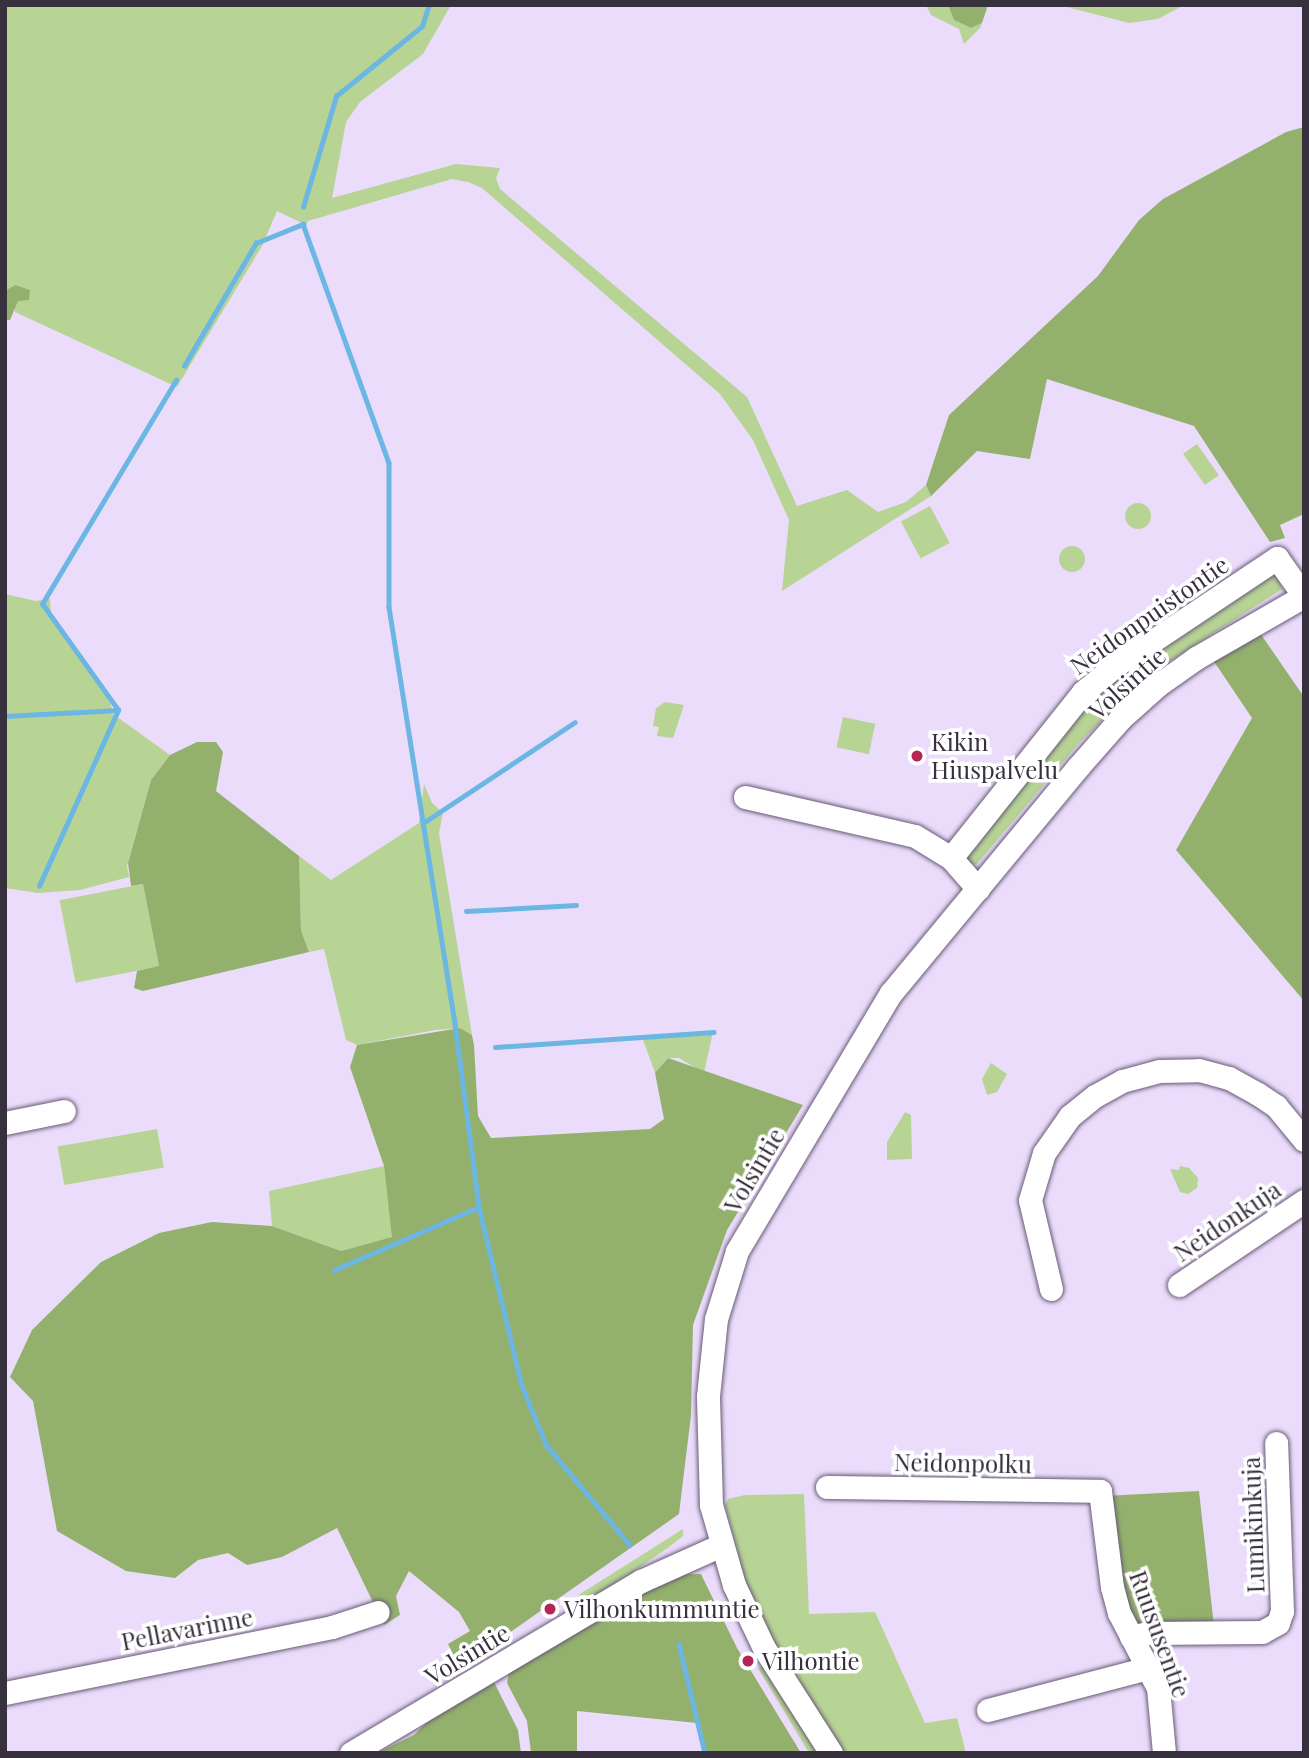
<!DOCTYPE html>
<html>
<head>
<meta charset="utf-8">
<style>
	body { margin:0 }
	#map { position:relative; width:1309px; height:1758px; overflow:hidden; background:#ecdcfc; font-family:"Playfair Display",serif }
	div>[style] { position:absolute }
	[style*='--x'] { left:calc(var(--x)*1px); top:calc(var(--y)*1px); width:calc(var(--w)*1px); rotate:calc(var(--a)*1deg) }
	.green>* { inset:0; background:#b7d495; transform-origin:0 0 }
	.round { border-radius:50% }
	.forest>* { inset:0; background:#93b16d }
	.stream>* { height:4.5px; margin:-2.25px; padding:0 2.25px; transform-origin:2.25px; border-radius:2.25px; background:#6bb6e2 }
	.roads { filter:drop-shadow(0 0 2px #685b76) drop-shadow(0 0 2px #685b76) }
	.minor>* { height:23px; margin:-11.5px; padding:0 11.5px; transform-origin:11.5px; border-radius:11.5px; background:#fff }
	.dots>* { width:19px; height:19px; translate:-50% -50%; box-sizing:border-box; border:4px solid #fff; border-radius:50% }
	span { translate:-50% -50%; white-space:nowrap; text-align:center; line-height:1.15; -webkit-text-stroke:7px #fff; paint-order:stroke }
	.street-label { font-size:24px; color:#37313d }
	.poi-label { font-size:24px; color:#37313d }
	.left { translate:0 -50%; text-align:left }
	.frame { position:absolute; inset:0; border:7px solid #37313d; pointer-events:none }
</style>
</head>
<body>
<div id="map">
	<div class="green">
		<i style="clip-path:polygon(5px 5px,451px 5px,423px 54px,360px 102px,346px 122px,332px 198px,456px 164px,500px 168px,496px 178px,500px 189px,747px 397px,797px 506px,847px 490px,878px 512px,906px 502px,926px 485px,931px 496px,782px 591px,789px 520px,753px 440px,720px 394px,482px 188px,468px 182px,452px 179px,308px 221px,306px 225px,277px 211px,262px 246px,177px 387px,15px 312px,15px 285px,5px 291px)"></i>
		<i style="clip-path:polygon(926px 5px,948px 5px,954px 20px,971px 28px,982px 23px,980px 28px,964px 44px,959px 29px,931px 15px)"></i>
		<i style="clip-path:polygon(1059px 5px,1184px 5px,1158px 19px,1129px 23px)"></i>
		<i style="left:1197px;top:444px;width:38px;height:17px;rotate:55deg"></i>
		<i class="round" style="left:1125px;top:503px;width:26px;height:26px"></i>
		<i style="left:930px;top:506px;width:42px;height:33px;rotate:62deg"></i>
		<i class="round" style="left:1059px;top:546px;width:26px;height:26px"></i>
		<i style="clip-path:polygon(1266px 573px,1277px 574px,1282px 589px,1148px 675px,1079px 743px,977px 864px,964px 863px,965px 846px,1086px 696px)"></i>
		<i style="clip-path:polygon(5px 594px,36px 601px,50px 599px,51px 614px,110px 700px,113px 714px,170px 755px,151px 780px,127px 866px,129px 877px,80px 890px,38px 893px,5px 888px)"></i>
		<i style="clip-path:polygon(665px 702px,684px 705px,673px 738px,657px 736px,659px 727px,653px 726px,656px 708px)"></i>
		<i style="left:843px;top:717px;width:33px;height:31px;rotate:12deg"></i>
		<i style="clip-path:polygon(424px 784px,432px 803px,443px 813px,439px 833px,472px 1035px,460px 1028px,435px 1030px,357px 1045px,346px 1040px,324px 949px,309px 952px,301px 930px,299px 856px,331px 880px,419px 823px)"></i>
		<i style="left:143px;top:884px;width:84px;height:85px;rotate:79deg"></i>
		<i style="clip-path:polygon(713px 1032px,704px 1073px,679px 1058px,668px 1058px,655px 1073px,642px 1037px)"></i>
		<i style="clip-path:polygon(991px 1063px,1007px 1074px,997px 1092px,987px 1095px,982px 1079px)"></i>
		<i style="clip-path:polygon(905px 1112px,911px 1115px,912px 1159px,887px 1160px,887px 1142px)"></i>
		<i style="left:157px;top:1129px;width:39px;height:101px;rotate:80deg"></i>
		<i style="clip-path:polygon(384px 1166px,393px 1237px,341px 1251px,272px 1226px,269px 1191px)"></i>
		<i style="clip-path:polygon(1180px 1166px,1189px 1168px,1198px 1178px,1197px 1188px,1188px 1194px,1180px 1192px,1170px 1169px,1179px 1170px)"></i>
		<i style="clip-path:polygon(804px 1494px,809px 1614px,875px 1612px,925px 1723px,957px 1718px,966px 1753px,843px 1753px,776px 1649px,751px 1602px,725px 1505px,728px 1499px,745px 1495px)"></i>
		<i style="clip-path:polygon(683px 1529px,683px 1536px,669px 1547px,605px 1591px,576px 1602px,580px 1594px)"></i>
		<i style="clip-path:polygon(762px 1666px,776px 1682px,822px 1753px,809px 1753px,758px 1668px)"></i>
	</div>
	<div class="forest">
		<i style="clip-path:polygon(948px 5px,988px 5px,982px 23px,971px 28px,954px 20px)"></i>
		<i style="clip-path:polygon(1304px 127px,1304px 514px,1280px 525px,1285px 538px,1270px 542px,1194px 426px,1047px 379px,1030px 459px,977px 451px,931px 496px,926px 485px,949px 415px,1098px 276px,1139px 220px,1163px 199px,1286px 132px)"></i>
		<i style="clip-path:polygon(15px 285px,30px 290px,29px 300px,18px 301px,10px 320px,5px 320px,5px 291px)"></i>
		<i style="clip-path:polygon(1258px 630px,1304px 697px,1304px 1001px,1176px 850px,1252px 718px,1213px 660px)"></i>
		<i style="clip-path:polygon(197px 742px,216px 742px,223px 752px,216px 791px,299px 856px,301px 930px,309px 952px,143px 991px,134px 988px,137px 971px,159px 966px,143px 884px,131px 886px,128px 863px,151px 780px,170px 755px)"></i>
		<i style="clip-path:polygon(460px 1028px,472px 1035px,474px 1045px,478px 1116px,491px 1138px,650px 1129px,664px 1119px,655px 1073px,668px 1058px,803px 1105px,727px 1230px,693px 1325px,691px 1415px,679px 1514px,465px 1664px,458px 1664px,448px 1644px,470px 1631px,459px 1612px,409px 1571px,396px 1596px,400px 1615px,384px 1625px,337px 1528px,282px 1557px,247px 1565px,228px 1553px,198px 1560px,175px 1578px,126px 1571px,57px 1531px,33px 1401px,10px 1377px,32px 1330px,101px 1262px,159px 1233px,212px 1222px,272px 1226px,341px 1251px,392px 1237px,384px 1166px,350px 1067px,357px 1045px)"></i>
		<i style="clip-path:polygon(1199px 1491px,1214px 1626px,1134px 1625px,1115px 1572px,1104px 1496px)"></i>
		<i style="clip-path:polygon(687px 1574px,701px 1574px,737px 1648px,801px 1753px,704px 1753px,697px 1723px,577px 1711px,577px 1753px,531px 1753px,527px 1721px,507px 1683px,509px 1672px,645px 1592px)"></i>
		<i style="clip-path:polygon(493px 1680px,518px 1730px,521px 1753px,377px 1753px,414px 1735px,440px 1709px)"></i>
	</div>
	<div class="stream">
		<i style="--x:303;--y:207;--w:116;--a:-73.4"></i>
		<i style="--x:336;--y:96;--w:111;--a:-39.1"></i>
		<i style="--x:422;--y:26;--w:22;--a:-72"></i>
		<i style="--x:184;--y:366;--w:143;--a:-59.7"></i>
		<i style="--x:256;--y:243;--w:51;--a:-22"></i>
		<i style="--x:303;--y:224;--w:254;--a:70.2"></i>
		<i style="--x:389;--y:463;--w:144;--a:90"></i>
		<i style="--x:389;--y:607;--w:414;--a:81"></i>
		<i style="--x:454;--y:1016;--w:193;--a:82.5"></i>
		<i style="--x:479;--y:1207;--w:184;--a:76.5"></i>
		<i style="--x:522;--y:1386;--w:65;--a:67.4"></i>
		<i style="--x:547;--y:1446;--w:129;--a:50"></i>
		<i style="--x:5;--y:716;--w:113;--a:-3"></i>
		<i style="--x:118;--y:710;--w:130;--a:-125.6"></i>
		<i style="--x:42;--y:604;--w:261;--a:-59.1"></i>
		<i style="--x:423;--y:823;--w:182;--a:-33.6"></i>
		<i style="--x:39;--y:886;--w:193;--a:-65.8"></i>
		<i style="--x:466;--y:911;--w:110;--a:-3.1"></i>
		<i style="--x:495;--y:1047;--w:219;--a:-3.9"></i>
		<i style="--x:334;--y:1270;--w:158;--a:-23.5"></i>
		<i style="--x:679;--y:1644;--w:112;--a:76.6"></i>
	</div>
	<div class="roads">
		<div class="minor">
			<i style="--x:745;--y:797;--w:174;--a:12.9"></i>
			<i style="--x:915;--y:836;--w:42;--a:31.4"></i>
			<i style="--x:951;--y:858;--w:41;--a:48.9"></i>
			<i style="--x:951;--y:858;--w:212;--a:-51.5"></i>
			<i style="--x:1083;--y:692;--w:41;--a:-39.1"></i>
			<i style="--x:1115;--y:666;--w:195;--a:-33.7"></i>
			<i style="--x:1277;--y:558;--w:47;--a:54.6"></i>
			<i style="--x:5;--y:1123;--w:60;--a:-11.5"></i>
			<i style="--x:1179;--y:1285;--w:151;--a:-33.9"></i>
			<i style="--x:1051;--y:1289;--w:91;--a:-103.3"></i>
			<i style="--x:1030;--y:1200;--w:49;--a:-73.4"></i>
			<i style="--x:1044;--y:1153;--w:45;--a:-54.9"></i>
			<i style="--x:1070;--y:1116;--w:32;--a:-39"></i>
			<i style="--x:1095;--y:1096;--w:31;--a:-29"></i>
			<i style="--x:1122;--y:1081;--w:39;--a:-15"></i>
			<i style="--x:1160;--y:1071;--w:39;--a:-1"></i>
			<i style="--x:1199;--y:1070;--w:31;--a:15"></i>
			<i style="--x:1229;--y:1078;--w:33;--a:29"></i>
			<i style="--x:1258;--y:1094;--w:22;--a:34"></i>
			<i style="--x:1276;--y:1106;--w:44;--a:50.5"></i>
			<i style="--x:827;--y:1487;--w:273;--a:0.8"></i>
			<i style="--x:1100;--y:1491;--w:97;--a:82.9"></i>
			<i style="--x:1112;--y:1587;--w:27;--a:75"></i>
			<i style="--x:1119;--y:1613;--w:85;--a:62.5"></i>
			<i style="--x:1158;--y:1688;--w:65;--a:84.7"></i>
			<i style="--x:1131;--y:1637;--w:16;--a:-14"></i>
			<i style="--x:1147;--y:1633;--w:115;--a:-0.5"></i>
			<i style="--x:1262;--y:1632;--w:18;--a:-29"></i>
			<i style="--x:1278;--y:1623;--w:13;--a:-72"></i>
			<i style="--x:1282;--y:1611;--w:168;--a:-92"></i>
			<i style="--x:5;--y:1693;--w:334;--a:-11.4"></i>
			<i style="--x:332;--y:1627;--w:48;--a:-18.1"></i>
			<i style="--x:988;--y:1710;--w:165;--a:-14.7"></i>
			<i style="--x:351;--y:1753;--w:337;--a:-30.7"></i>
			<i style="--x:641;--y:1581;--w:88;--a:-24.2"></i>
			<i style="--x:831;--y:1753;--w:125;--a:-122.5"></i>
			<i style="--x:764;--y:1648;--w:70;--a:-115.5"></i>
			<i style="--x:734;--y:1585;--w:83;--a:-106"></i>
			<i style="--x:711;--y:1505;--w:109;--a:-91.6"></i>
			<i style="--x:708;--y:1396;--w:77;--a:-84.1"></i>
			<i style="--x:716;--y:1319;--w:71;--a:-72.8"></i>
			<i style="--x:737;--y:1251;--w:300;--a:-59.2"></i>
			<i style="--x:891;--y:993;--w:293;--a:-50.4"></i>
			<i style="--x:1078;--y:767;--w:64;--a:-48.8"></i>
			<i style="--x:1120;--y:719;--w:51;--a:-41.8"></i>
			<i style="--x:1158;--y:685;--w:47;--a:-35.4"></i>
			<i style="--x:1196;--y:658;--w:125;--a:-29.9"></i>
		</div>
	</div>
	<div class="dots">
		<i style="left:917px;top:756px;background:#b52553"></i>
		<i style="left:550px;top:1609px;background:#b52553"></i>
		<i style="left:748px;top:1661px;background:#b52553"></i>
	</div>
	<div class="street-label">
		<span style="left:1149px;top:615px;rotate:-35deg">Neidonpuistontie</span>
		<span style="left:1127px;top:683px;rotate:-42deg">Volsintie</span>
		<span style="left:754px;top:1170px;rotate:-59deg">Volsintie</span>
		<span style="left:1227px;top:1221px;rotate:-34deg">Neidonkuja</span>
		<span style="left:963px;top:1463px;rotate:1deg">Neidonpolku</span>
		<span style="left:1253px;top:1525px;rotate:-92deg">Lumikinkuja</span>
		<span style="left:187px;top:1629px;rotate:-11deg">Pellavarinne</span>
		<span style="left:1160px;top:1634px;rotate:70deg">Ruususentie</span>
		<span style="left:467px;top:1654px;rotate:-31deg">Volsintie</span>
	</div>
	<div class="poi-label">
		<span class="left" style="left:931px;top:756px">Kikin<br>Hiuspalvelu</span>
		<span class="left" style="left:564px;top:1609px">Vilhonkummuntie</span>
		<span class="left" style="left:762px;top:1661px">Vilhontie</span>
	</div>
	<div class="frame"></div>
</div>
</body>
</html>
